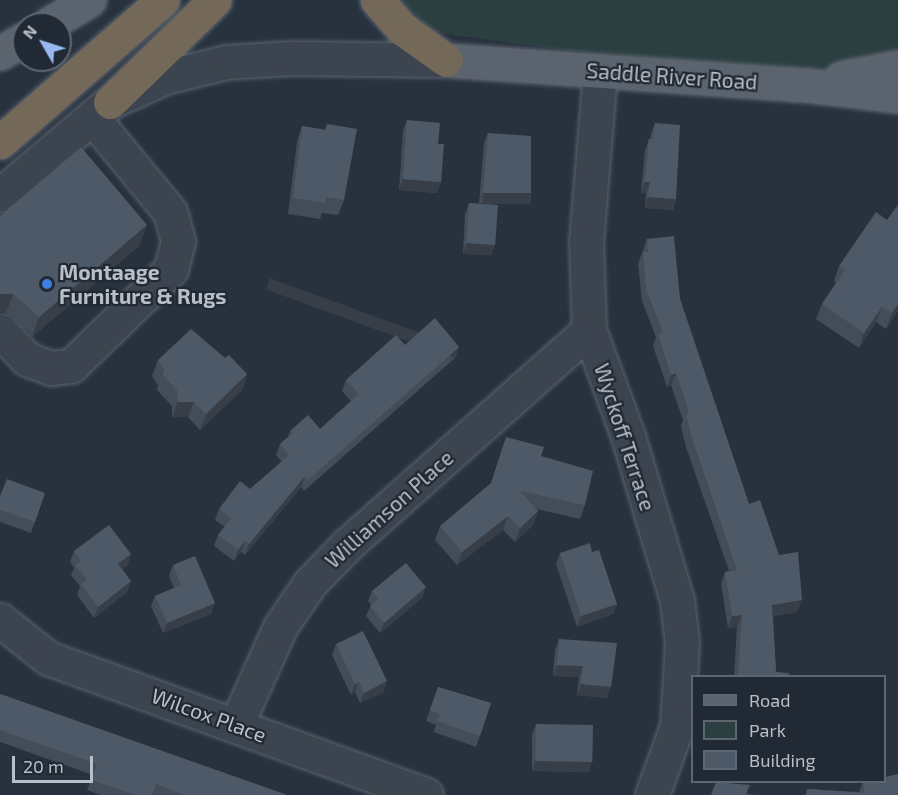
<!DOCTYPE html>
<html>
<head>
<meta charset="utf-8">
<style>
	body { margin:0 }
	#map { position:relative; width:898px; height:795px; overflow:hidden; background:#28323f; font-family:"Exo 2",sans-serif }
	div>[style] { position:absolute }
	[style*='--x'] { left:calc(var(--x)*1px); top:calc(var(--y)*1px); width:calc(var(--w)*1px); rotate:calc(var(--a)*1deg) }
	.green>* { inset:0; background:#2b3f41 }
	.roads { filter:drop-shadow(0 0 2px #5a626c) drop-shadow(0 0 2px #5a626c) }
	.minor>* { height:33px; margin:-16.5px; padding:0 16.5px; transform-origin:16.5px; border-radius:16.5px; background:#3c444f }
	.major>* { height:33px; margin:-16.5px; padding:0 16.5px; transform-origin:16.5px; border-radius:16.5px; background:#5a636e }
	.highway>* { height:33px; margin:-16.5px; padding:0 16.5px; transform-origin:16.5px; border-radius:16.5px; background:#746959 }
	.wall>* { inset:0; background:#434d59 }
	.shaded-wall>* { inset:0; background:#373e48; transform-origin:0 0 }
	.building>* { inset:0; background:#4e5967; transform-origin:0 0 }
	.dots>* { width:16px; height:16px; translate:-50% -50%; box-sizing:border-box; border:3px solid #202934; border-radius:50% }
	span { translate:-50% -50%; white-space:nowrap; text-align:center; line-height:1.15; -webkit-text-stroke:4.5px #202934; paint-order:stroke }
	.street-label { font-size:21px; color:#b8bfc9 }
	.poi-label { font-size:21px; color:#b8bfc9; font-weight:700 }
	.left { translate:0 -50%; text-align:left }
	.legend { position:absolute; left:691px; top:675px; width:195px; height:108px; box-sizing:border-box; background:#202934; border:2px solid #5d6570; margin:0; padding:8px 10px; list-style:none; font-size:18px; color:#b8bfc9 }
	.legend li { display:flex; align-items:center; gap:12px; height:30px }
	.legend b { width:30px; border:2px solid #5d6570 }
	.north { position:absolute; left:12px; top:12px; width:60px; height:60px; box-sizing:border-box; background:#202934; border:2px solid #5d6570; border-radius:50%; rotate:309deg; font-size:16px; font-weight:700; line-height:24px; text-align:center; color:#b8bfc9 }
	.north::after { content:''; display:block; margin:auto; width:21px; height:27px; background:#97b9f0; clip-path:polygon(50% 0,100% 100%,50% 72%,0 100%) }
	.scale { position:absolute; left:12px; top:756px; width:81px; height:27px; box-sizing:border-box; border:3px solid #b8bfc9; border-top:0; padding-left:8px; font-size:18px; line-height:21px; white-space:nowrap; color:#b8bfc9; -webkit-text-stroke:4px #202934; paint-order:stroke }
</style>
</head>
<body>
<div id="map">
	<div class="green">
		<i style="clip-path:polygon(387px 0,898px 0,898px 96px,439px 33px,393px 9px)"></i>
	</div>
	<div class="roads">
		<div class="minor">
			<i style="--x:600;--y:72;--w:170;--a:94.7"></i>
			<i style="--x:586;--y:241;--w:89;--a:88.1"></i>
			<i style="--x:589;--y:330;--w:113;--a:69.8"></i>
			<i style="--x:628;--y:436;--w:171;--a:73.4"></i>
			<i style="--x:677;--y:600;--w:43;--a:83.4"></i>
			<i style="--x:682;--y:643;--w:83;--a:93.4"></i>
			<i style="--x:677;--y:726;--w:73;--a:109.9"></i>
			<i style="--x:0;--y:195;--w:144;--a:-40.2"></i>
			<i style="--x:110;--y:102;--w:60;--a:-24.4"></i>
			<i style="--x:165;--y:77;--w:63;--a:-13.8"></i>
			<i style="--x:226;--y:62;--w:65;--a:-3.5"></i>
			<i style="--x:291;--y:58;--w:155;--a:0.7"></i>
			<i style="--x:0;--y:331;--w:39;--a:46"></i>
			<i style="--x:27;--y:359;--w:26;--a:21"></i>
			<i style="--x:51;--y:368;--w:20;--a:-6"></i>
			<i style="--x:71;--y:366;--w:139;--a:-44.1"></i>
			<i style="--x:171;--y:269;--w:29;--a:-76"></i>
			<i style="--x:178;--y:241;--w:30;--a:-105"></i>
			<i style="--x:170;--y:212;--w:123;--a:-129.4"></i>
			<i style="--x:0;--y:620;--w:61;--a:38.4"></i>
			<i style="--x:48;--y:658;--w:402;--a:19.9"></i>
			<i style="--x:236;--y:725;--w:107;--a:-65.8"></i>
			<i style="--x:280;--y:627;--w:53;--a:-55.7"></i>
			<i style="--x:310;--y:583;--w:53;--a:-45.8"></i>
			<i style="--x:347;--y:545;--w:324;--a:-41.6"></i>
		</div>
		<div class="major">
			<i style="--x:49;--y:24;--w:47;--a:-31"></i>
			<i style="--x:0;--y:53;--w:28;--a:-30"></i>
			<i style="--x:446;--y:60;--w:361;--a:4"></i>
			<i style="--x:806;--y:85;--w:93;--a:6.8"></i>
			<i style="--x:841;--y:78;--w:58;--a:-10.9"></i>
		</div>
		<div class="highway">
			<i style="--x:377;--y:0;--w:37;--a:49"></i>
			<i style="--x:401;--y:28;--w:55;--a:35.4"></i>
			<i style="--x:110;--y:102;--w:146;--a:-44.2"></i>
			<i style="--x:0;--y:142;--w:216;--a:-41.1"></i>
		</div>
	</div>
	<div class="wall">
		<i style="clip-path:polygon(407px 120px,438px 144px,441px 182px,437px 193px,399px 190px,403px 131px)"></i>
		<i style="clip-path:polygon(655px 123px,676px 199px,673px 210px,645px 208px,646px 193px,641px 193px,645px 150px,649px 139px,650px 139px,651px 134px)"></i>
		<i style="clip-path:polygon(327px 124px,344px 200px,338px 215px,322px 213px,320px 219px,288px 214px,297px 142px,302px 126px,325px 130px)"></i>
		<i style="clip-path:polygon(488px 133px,531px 193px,528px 203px,479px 203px,484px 143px)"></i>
		<i style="clip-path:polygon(469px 203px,495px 244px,491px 255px,463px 254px,465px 214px)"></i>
		<i style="clip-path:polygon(898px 205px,898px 311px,886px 329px,876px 322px,859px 348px,816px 319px,822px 304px,836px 283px,834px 281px,839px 266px,887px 220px)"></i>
		<i style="clip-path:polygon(0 216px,140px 245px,32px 337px,6px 313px,0 314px)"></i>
		<i style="clip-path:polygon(647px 239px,680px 299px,749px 504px,797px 612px,773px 616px,776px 672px,788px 676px,734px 676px,737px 627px,728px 628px,721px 584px,725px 572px,729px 571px,686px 447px,681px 426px,683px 420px,671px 385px,667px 387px,653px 346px,656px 337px,642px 301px,638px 264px)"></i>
		<i style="clip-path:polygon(405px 345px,459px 347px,455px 358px,304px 491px,301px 487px,245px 555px,241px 552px,234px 561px,214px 546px,218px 535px,225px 527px,215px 520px,219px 509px,250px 489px,282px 462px,276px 455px,280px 444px,288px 437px,290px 431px,320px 429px,351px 401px,342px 391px,346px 380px)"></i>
		<i style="clip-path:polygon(225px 358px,247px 374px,242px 390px,200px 430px,188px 417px,172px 417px,172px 406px,157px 390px,158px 385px,152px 376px,158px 360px)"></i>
		<i style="clip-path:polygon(541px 456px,585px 505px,580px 519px,536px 509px,538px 511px,533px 525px,515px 542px,503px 530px,457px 565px,435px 540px,440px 526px)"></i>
		<i style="clip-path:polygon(45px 493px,31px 533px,0 522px,0 496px)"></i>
		<i style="clip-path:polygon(74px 551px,128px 565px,122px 569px,131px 581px,127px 592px,94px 618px,77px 595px,80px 586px,71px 575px,74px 568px,70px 562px)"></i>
		<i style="clip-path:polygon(592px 552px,617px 604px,613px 614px,577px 627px,556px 564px,560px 553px)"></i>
		<i style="clip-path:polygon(173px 565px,215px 603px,211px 614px,163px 633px,151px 606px,155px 596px,174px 588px,169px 576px)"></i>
		<i style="clip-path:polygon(426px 587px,422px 598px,380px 633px,366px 616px,371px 605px,368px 601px,372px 591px)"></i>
		<i style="clip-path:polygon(559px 639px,607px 698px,577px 695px,579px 677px,553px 676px,555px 650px)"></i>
		<i style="clip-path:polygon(336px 644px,384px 692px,360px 703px,355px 692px,351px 695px,332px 655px)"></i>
		<i style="clip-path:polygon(438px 687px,491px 703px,476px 747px,434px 732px,436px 725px,426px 721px)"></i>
		<i style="clip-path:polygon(0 694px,287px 795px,101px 795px,87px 790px,93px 775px,0 742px)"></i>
		<i style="clip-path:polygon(536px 724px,589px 772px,532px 771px,532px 735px)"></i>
		<i style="clip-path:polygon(863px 782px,898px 795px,805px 795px,807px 789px,859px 792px)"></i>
	</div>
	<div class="shaded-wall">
		<i style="clip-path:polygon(403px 179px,441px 182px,437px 193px,399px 190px)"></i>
		<i style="clip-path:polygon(645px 182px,650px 182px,646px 193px,641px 193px)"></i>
		<i style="left:483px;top:193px;width:48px;height:11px"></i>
		<i style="clip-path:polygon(648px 197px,676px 199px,673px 210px,645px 208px)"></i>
		<i style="clip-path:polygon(147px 225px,140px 245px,32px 337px,39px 317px)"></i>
		<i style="clip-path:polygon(467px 243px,495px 244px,491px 255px,463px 254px)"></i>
		<i style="clip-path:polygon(0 294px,13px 294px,6px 313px,0 314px)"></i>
		<i style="clip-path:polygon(898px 304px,898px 311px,886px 329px,892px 313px)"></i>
		<i style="clip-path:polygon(882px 307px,876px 322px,859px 348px,864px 333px)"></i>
		<i style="left:459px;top:347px;width:12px;height:201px;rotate:110deg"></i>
		<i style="clip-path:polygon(676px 373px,671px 385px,667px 387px,671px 375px)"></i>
		<i style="clip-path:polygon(247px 374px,242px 390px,200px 430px,206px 414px)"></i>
		<i style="clip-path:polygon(178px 402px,194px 402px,188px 417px,172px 417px)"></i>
		<i style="clip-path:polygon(305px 476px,301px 487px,245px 555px,249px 544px)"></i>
		<i style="clip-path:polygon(538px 511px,533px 525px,515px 542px,520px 528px)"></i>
		<i style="clip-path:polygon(508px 516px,503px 530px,457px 565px,462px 552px)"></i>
		<i style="clip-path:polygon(245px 541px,241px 552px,234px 561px,238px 550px)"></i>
		<i style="clip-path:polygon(131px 554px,128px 565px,114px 575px,118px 564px)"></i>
		<i style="clip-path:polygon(131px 581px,127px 592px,94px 618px,98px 607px)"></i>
		<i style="clip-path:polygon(426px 587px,422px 598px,380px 633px,384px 623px)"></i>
		<i style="clip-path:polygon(802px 600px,797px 612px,768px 617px,772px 605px)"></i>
		<i style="clip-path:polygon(215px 603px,211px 614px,163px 633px,167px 623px)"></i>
		<i style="clip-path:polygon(617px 604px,613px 614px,577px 627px,581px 616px)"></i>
		<i style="clip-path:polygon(742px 615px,737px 627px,728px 628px,732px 616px)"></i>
		<i style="clip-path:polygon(557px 665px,583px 666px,579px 677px,553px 676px)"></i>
		<i style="clip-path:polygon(387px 681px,384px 692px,360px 703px,364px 693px)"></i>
		<i style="clip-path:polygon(359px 682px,355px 692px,351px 695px,355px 684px)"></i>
		<i style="clip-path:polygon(581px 684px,611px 687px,607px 698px,577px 695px)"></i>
		<i style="clip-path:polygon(535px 761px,592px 761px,589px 772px,532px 771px)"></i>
	</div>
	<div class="building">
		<i style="clip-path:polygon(407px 120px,440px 123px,438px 144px,444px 144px,441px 182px,403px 179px)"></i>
		<i style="clip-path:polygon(655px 123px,680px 125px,676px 199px,648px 197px,650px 182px,645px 182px,649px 139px,653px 139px)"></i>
		<i style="clip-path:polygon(327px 124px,357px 129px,344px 200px,326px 197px,325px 203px,293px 198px,302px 126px,326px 130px)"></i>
		<i style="clip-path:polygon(488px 133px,531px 136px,531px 193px,483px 193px)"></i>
		<i style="clip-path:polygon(81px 147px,147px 225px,39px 317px,13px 294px,0 294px,0 216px)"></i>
		<i style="left:469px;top:203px;width:29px;height:40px;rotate:4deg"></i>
		<i style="clip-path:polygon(898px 205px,898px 304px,892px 313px,882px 307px,864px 333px,822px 304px,845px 270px,839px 266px,876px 212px,887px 220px)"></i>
		<i style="clip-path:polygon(674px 236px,680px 299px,749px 504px,760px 500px,779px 555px,798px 552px,802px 600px,772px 605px,776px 672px,789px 673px,788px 676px,738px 676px,742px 615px,732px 616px,725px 572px,737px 570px,691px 435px,686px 414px,689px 412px,676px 373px,671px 375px,658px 334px,663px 332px,646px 289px,643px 252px,648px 252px,647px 239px)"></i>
		<i style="clip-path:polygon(435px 318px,459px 347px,308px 480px,305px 476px,249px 544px,245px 541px,238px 550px,218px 535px,231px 518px,219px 509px,240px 481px,250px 489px,289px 455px,280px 444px,293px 433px,290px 431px,308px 415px,320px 429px,359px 394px,346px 380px,396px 335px,405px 345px)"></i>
		<i style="clip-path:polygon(191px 329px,225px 358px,229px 355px,247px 374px,206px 414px,194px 402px,178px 402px,177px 390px,162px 374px,165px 371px,158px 360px)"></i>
		<i style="clip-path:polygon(506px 437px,544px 447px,541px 456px,593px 471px,585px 505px,520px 491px,538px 511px,520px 528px,508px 516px,462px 552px,440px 526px,491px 483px)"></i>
		<i style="clip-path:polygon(7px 479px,45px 493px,35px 522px,0 510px,0 496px)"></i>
		<i style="clip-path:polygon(109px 525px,131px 554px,118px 564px,131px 581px,98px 607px,81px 584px,87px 579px,75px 565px,81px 561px,74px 551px)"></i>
		<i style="clip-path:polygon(590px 543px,592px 552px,599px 550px,617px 604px,581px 616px,560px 553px)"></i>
		<i style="clip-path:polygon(195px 556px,215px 603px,167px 623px,155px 596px,181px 585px,173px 565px)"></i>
		<i style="clip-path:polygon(406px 563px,426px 587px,384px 623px,370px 606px,378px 599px,372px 591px)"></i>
		<i style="clip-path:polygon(363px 631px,387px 681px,364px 693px,359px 682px,355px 684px,336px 644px)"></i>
		<i style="clip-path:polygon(559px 639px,617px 643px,611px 687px,581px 684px,583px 666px,557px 665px)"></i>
		<i style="clip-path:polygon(438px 687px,491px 703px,480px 736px,437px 721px,440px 714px,430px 710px)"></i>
		<i style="clip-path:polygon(0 694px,9px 697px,287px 795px,185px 795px,156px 784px,152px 795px,136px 795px,91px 780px,97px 764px,0 730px)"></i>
		<i style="left:536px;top:724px;width:57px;height:37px;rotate:1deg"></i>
		<i style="clip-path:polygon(898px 774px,898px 795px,807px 795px,807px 789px,865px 793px,863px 782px,885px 782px,885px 777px)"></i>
		<i style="clip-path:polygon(716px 782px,750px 785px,746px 794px,756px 795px,711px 795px)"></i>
	</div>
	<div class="dots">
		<i style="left:47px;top:284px;background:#3f7fe0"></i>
	</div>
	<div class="street-label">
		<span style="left:672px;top:76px;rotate:4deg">Saddle River Road</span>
		<span style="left:625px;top:437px;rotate:72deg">Wyckoff Terrace</span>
		<span style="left:389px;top:509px;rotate:-42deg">Williamson Place</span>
		<span style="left:209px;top:715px;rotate:20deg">Wilcox Place</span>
	</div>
	<div class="poi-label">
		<span class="left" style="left:59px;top:284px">Montaage<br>Furniture &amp; Rugs</span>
	</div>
	<ul class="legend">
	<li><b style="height:8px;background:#5a636e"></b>Road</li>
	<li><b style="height:16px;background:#2b3f41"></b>Park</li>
	<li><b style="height:16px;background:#4e5967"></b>Building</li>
	</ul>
	<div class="north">N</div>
	<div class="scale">20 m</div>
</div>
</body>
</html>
